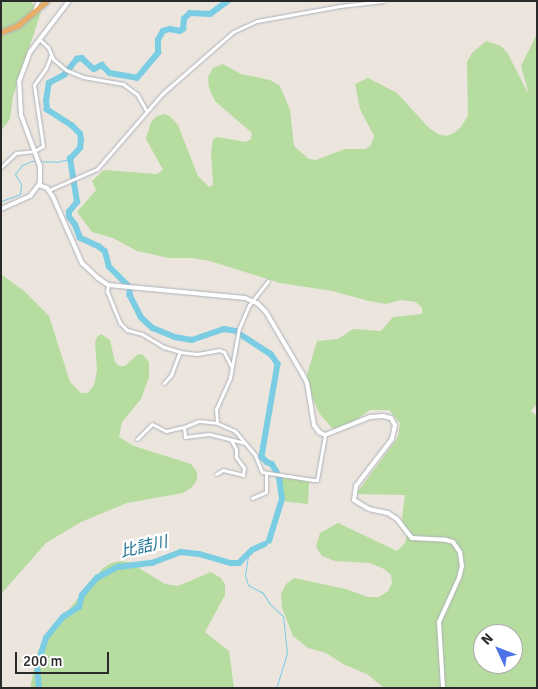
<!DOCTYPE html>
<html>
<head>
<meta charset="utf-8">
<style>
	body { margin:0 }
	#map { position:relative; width:538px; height:689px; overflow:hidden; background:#ebe5de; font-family:Signika,"Noto Sans JP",sans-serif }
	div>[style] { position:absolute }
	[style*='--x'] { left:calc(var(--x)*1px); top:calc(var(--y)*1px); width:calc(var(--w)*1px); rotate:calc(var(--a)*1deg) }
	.green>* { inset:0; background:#b7dc9f }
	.stream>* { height:1px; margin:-0.5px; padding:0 0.5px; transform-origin:0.5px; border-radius:0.5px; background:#7bcde3 }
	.river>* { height:5.5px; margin:-2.75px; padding:0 2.75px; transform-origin:2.75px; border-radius:2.75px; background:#7bcde3 }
	.roads { filter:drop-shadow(0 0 1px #aeb1ba) drop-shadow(0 0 1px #aeb1ba) }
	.minor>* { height:3px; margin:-1.5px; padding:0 1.5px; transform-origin:1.5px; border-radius:1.5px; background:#fff }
	.tertiary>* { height:4px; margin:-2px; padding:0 2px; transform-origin:2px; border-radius:2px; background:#fff }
	.trunk>* { height:5px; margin:-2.5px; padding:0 2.5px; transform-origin:2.5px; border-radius:2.5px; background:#e9ad68 }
	span { translate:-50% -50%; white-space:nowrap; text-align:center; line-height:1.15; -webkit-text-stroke:4.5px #fff; paint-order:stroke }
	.water-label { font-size:16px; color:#1a6d8f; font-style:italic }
	.frame { position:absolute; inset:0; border:2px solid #2a2a2a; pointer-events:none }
	.north { position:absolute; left:473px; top:624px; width:50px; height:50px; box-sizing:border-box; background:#fff; border:1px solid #aaa; border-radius:50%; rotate:313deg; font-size:14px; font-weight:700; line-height:20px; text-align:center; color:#2a2a2a }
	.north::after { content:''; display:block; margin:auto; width:18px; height:22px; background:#4d73e9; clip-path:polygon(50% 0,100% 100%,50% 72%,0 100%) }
	.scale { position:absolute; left:15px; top:652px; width:94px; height:22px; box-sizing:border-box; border:2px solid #2a2a2a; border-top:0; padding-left:6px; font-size:15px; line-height:18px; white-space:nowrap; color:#2a2a2a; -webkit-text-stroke:4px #fff; paint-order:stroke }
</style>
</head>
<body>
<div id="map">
	<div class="green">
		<i style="clip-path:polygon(1px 1px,30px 1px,41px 12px,13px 96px,10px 119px,1px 131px)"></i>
		<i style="clip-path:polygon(evenodd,537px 34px,537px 404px,531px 411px,537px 416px,537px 688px,384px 688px,367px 674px,345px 665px,326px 653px,308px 648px,293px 636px,282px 608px,281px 594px,286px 584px,294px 578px,346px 589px,368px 597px,379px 597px,388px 591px,392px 583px,391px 575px,384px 569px,370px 563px,335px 561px,322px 556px,316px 547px,320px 533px,338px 523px,397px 551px,405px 543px,407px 534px,403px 525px,402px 517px,405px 495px,356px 494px,398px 437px,400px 423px,389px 410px,370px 410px,349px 425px,338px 429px,332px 428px,319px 413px,312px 397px,307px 375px,317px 341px,338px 339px,353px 329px,381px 331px,393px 317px,422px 314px,422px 308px,416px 302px,401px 300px,386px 304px,369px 301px,332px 291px,280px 283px,210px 261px,192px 258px,169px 258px,137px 251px,113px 238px,92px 232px,77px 212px,96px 190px,92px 181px,104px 170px,157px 174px,163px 170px,146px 139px,151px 122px,157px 116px,164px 114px,170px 116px,178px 125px,198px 176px,209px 187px,213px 185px,211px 152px,213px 139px,217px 137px,246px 142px,251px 139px,252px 133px,215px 101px,209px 88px,208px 77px,213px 68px,223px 64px,241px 74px,270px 80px,280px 86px,290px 110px,294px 146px,309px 159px,316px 160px,345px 149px,366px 149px,371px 145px,374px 136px,360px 109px,355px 84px,368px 78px,397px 93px,429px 128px,438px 134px,446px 136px,454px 133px,461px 127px,468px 116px,467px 62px,472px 53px,486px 41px,501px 46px,508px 54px,529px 95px,521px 66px,537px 34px,483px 634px,513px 634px,513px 664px,483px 664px,483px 634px)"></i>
		<i style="clip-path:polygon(1px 274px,24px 291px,49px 316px,70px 382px,81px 393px,88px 393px,94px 385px,97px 371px,95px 343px,97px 337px,101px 334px,110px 340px,115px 362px,119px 366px,125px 366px,137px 355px,142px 354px,149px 362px,149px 377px,141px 399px,122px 422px,119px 437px,134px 446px,191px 464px,197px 472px,197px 480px,192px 487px,183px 493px,127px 503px,81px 522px,46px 543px,1px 594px)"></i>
		<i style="clip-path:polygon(280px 476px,309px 481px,308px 504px,282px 501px)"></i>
		<i style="clip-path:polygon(121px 561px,129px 562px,165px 584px,178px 586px,211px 572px,221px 578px,225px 584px,225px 595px,205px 632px,229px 651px,234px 688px,30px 688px,38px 651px,43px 641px,102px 569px,111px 563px)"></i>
	</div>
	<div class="stream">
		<i style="--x:1;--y:201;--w:20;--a:-20"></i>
		<i style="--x:20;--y:194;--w:10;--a:-84"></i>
		<i style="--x:21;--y:184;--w:12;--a:-121"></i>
		<i style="--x:15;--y:174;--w:11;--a:-52"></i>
		<i style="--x:22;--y:165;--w:11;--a:-22"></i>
		<i style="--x:32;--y:161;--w:24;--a:2"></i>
		<i style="--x:56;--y:162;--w:14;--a:-12"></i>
		<i style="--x:248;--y:556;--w:19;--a:99"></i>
		<i style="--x:245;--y:575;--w:10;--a:73"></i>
		<i style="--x:248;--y:585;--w:17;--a:28"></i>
		<i style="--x:263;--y:593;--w:13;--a:58"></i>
		<i style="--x:270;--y:604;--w:18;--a:43"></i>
		<i style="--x:283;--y:616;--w:37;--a:84"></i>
		<i style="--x:287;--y:653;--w:37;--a:107"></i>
	</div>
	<div class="river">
		<i style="--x:128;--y:286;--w:27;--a:-135"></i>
		<i style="--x:109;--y:267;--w:16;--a:-105"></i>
		<i style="--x:105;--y:252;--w:8;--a:-140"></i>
		<i style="--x:99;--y:247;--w:21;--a:-155"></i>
		<i style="--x:80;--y:238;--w:14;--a:-111"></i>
		<i style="--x:75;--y:225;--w:10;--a:-127"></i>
		<i style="--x:69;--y:217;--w:5;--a:-90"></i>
		<i style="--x:69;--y:212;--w:13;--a:-51"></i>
		<i style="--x:77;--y:202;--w:44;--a:-99.2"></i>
		<i style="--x:70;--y:159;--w:15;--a:-48"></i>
		<i style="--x:80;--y:148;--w:7;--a:-82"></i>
		<i style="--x:81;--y:141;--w:7;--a:-98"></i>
		<i style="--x:80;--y:134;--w:11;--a:-135"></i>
		<i style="--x:72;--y:126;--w:30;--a:-147"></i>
		<i style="--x:47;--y:110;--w:9;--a:-96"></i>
		<i style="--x:46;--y:101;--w:18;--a:-81"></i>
		<i style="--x:49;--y:83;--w:17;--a:-28"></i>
		<i style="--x:64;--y:75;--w:21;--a:-51"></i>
		<i style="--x:77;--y:59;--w:5;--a:-11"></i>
		<i style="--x:82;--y:58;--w:16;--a:43"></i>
		<i style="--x:94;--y:69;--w:9;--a:-27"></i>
		<i style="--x:102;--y:65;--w:11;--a:45"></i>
		<i style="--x:110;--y:73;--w:27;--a:10"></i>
		<i style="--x:137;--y:78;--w:33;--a:-50"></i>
		<i style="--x:158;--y:53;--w:13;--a:-90"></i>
		<i style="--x:158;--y:40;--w:10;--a:-61"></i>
		<i style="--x:163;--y:31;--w:7;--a:-16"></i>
		<i style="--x:170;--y:29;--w:10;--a:11"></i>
		<i style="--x:180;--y:31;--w:4;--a:-34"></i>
		<i style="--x:183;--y:29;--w:10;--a:-84"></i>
		<i style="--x:184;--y:19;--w:8;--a:-45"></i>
		<i style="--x:190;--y:13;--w:20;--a:3"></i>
		<i style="--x:210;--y:14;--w:22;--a:-36"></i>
		<i style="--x:130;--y:289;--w:6;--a:90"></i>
		<i style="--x:130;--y:295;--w:25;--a:63"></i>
		<i style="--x:141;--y:317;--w:16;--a:43"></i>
		<i style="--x:153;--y:328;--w:24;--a:22"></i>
		<i style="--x:175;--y:337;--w:17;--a:10"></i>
		<i style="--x:192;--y:340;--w:34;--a:-19"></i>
		<i style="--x:224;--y:329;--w:13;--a:9"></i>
		<i style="--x:240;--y:334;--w:37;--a:33"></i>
		<i style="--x:271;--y:354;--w:12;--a:55"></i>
		<i style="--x:278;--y:364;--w:94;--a:99.8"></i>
		<i style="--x:262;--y:457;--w:7;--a:45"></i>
		<i style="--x:267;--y:462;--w:5;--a:22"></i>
		<i style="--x:272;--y:464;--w:9;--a:58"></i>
		<i style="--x:269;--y:541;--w:44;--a:-72.8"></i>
		<i style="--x:282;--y:499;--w:22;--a:-98"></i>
		<i style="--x:39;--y:688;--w:22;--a:-95"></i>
		<i style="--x:37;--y:666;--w:29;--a:-72"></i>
		<i style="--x:46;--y:638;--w:27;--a:-51"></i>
		<i style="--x:63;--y:617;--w:19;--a:-32"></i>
		<i style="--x:79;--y:607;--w:12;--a:-76"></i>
		<i style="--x:82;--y:595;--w:23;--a:-49"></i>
		<i style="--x:97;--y:578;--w:24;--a:-28"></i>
		<i style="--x:118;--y:567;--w:34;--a:-7"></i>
		<i style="--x:152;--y:563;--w:31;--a:-21"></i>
		<i style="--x:181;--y:552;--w:18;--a:6"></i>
		<i style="--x:199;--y:554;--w:33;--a:16"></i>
		<i style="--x:231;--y:563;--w:8;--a:0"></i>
		<i style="--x:239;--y:563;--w:18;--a:-45"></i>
		<i style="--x:252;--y:550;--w:14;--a:-25"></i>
	</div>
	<div class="roads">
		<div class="minor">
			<i style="--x:34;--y:10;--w:10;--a:-66"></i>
			<i style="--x:39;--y:39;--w:12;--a:42"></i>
			<i style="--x:48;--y:47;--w:13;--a:67"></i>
			<i style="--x:53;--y:59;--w:17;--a:40"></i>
			<i style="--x:66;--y:70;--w:18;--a:22"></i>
			<i style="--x:83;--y:77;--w:41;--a:9.9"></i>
			<i style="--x:123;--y:84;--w:17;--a:36"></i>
			<i style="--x:137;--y:94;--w:18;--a:61"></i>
			<i style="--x:1;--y:167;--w:21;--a:-43"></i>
			<i style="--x:16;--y:153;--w:18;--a:-6"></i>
			<i style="--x:34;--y:151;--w:10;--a:-29"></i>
			<i style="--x:43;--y:146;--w:62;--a:-98.4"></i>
			<i style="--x:34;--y:85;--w:21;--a:-55"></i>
			<i style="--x:46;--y:68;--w:14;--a:-69"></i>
			<i style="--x:49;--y:190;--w:52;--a:-23.6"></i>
			<i style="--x:97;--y:169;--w:99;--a:-49.1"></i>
			<i style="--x:162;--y:94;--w:94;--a:-41.1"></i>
			<i style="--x:233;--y:32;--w:26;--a:-25"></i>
			<i style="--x:257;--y:21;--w:34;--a:-10"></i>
			<i style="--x:290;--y:15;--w:51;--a:-10.2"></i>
			<i style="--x:340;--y:6;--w:44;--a:-6.5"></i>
			<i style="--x:268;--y:281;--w:31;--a:128"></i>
			<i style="--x:249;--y:305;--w:25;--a:113"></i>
			<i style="--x:239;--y:328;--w:51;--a:100.2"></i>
			<i style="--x:230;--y:378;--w:34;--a:114"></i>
			<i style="--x:216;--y:409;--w:14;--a:86"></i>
			<i style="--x:217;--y:423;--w:20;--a:24"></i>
			<i style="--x:235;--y:431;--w:31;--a:50"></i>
			<i style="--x:255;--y:455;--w:18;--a:68"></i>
			<i style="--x:262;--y:472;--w:52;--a:8.9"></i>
			<i style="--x:313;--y:480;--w:4;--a:0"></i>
			<i style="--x:317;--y:480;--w:46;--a:-79.9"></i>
			<i style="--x:108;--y:285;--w:6;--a:99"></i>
			<i style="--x:107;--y:291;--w:22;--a:68"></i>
			<i style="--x:115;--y:311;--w:13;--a:67"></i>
			<i style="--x:120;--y:323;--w:10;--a:45"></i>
			<i style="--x:127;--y:330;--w:16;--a:15"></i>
			<i style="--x:142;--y:334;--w:26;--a:31"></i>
			<i style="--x:164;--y:347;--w:17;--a:17"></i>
			<i style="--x:180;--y:352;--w:17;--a:7"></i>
			<i style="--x:197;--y:354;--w:22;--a:-10"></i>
			<i style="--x:219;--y:350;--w:5;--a:22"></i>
			<i style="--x:224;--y:352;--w:16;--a:63"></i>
			<i style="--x:164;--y:383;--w:11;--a:-49"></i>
			<i style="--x:171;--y:375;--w:25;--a:-69"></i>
			<i style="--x:184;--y:427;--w:16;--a:-22"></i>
			<i style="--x:199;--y:421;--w:18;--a:6"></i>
			<i style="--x:137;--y:439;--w:21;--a:-45"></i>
			<i style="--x:152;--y:424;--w:16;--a:27"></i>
			<i style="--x:166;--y:431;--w:18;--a:-13"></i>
			<i style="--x:184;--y:427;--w:10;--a:84"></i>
			<i style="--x:185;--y:437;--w:24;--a:-7"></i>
			<i style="--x:209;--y:434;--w:36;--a:14"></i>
			<i style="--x:216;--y:474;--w:8;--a:-30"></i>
			<i style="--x:223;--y:470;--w:21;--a:14"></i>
			<i style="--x:243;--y:475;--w:7;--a:-82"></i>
			<i style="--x:244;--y:468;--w:14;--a:-126"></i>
			<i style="--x:236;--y:457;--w:8;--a:-90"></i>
			<i style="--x:236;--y:449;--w:10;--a:-119"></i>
			<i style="--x:252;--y:498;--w:15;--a:-23"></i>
			<i style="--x:266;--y:492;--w:18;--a:-90"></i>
		</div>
		<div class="tertiary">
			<i style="--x:39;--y:185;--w:9;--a:21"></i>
			<i style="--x:47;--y:188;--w:11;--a:56"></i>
			<i style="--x:53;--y:197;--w:72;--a:66.3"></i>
			<i style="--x:82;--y:263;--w:22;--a:43"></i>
			<i style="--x:98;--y:278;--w:12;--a:35"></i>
			<i style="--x:108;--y:285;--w:138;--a:5.4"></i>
			<i style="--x:245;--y:298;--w:13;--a:23"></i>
			<i style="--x:257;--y:303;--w:13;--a:45"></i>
			<i style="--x:266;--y:312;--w:71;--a:59.5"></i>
			<i style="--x:302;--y:373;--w:11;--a:63"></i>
			<i style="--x:307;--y:383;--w:43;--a:80.5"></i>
			<i style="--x:314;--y:425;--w:9;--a:54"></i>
			<i style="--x:319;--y:432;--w:7;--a:27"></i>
			<i style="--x:325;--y:435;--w:48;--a:-21.8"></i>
			<i style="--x:370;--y:417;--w:13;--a:-4"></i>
			<i style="--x:383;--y:416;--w:8;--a:14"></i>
			<i style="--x:391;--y:418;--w:8;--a:60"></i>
			<i style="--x:395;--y:425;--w:14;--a:102"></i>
			<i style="--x:392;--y:439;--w:59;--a:127.5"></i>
			<i style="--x:356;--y:486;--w:14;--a:98"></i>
			<i style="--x:354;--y:500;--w:17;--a:31"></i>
			<i style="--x:369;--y:509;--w:19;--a:12"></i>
			<i style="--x:388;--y:513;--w:11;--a:34"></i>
			<i style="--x:397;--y:519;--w:24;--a:52"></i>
			<i style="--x:412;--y:538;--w:34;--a:3"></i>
			<i style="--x:446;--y:540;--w:7;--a:16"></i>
			<i style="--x:453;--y:542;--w:12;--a:55"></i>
			<i style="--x:460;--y:552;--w:14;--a:82"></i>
			<i style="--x:462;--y:566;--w:12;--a:104"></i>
			<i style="--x:459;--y:578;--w:48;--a:114.4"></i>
			<i style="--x:439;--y:622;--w:66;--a:86.5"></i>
			<i style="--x:1;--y:209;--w:32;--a:-24"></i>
			<i style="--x:30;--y:196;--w:16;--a:-52"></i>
			<i style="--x:40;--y:183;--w:17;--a:-90"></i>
			<i style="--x:40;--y:166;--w:54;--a:-110.4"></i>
			<i style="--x:21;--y:115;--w:33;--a:-93"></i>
			<i style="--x:19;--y:82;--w:32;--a:-70"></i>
			<i style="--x:30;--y:52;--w:64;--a:-52.6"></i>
		</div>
		<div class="trunk">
			<i style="--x:1;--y:32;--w:17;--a:-21"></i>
			<i style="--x:17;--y:26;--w:39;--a:-40"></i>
		</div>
	</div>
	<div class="water-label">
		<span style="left:144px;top:547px;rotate:-13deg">比詰川</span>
	</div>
	<div class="frame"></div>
	<div class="north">N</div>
	<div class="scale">200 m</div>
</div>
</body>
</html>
